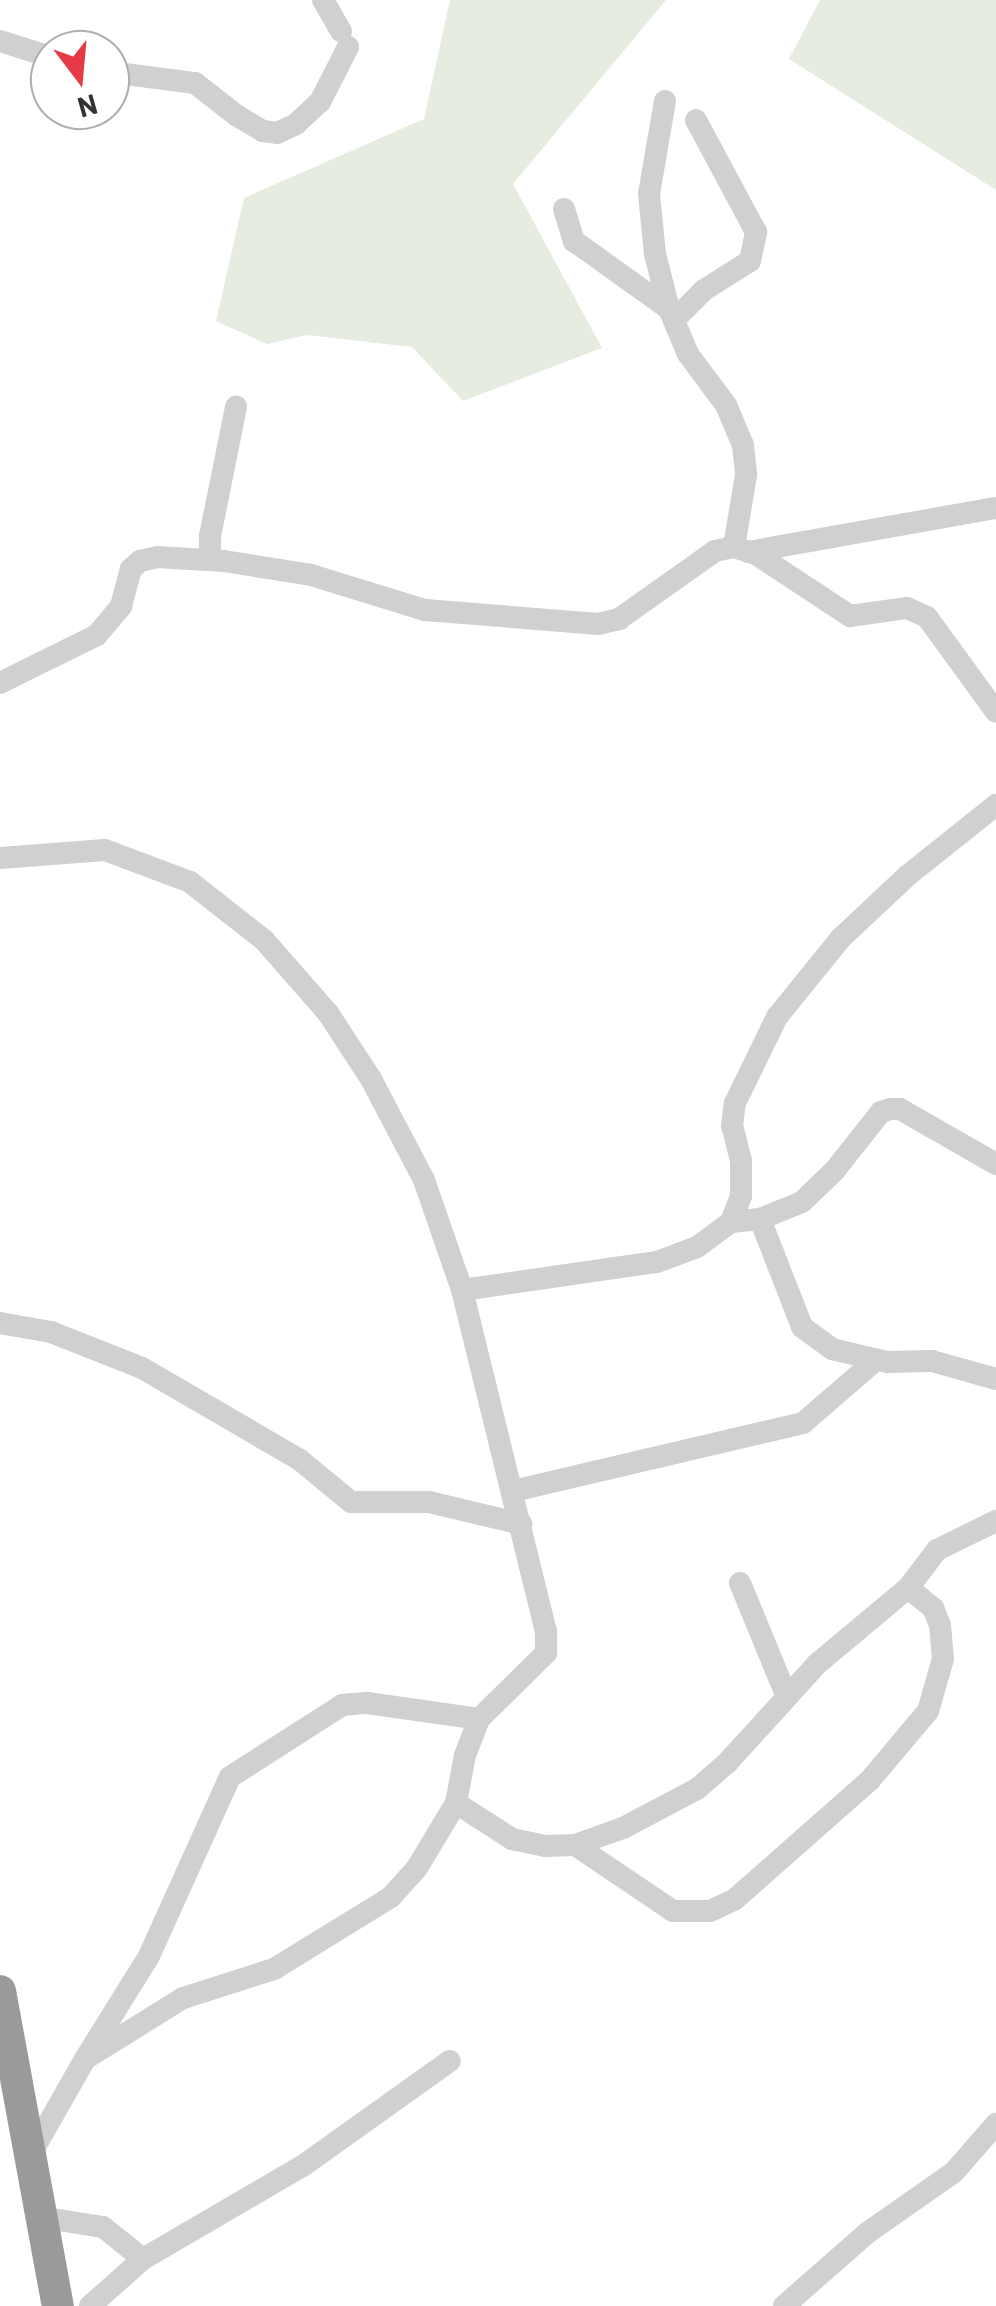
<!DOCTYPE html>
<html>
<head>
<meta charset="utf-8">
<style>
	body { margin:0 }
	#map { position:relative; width:996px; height:2306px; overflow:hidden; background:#fff; font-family:Barlow,sans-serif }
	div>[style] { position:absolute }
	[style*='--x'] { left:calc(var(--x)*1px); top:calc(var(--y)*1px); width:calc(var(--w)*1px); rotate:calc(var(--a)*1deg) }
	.green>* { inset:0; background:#e6ecdf }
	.minor>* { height:22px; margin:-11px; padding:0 11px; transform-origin:11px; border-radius:11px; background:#d0d0d0 }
	.highway>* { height:32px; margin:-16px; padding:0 16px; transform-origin:16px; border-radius:16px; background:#9a9a9a }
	span { translate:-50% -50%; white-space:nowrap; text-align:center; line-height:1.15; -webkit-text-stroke:10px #fff; paint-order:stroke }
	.north { position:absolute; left:30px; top:30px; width:100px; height:100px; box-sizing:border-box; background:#fff; border:2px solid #adadad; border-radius:50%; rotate:164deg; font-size:28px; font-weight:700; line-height:40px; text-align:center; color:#333 }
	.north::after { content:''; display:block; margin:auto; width:35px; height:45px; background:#e63946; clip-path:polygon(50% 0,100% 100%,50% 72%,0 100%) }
</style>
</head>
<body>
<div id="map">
	<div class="green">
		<i style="clip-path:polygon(450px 0,666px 0,513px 184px,602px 348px,463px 401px,412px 347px,307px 335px,267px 344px,216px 321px,244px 198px,424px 119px)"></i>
		<i style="clip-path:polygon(820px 0,996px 0,996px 190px,789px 59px)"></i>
	</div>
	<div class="minor">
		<i style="--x:323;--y:0;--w:36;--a:60"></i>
		<i style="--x:0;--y:41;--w:52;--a:17.7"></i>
		<i style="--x:110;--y:72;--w:86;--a:7.4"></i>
		<i style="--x:195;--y:83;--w:52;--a:38"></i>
		<i style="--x:236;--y:115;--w:31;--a:31"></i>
		<i style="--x:263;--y:131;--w:14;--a:8"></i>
		<i style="--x:277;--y:133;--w:21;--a:-25"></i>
		<i style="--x:296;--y:124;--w:33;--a:-43"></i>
		<i style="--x:320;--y:102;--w:62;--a:-63"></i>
		<i style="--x:665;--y:101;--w:94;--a:99.8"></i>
		<i style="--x:649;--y:194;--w:60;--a:84.3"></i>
		<i style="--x:655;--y:254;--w:57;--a:75.7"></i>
		<i style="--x:669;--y:309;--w:49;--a:67.1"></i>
		<i style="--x:688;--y:354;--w:64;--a:53.3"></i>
		<i style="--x:726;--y:405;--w:43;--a:67"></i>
		<i style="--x:743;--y:445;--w:30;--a:84"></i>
		<i style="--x:746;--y:475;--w:73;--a:99.5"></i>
		<i style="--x:564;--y:209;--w:34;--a:73"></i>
		<i style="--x:574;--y:241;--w:117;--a:35.6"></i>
		<i style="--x:674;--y:320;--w:42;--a:-45"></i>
		<i style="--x:704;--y:290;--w:54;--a:-32.2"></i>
		<i style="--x:750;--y:261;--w:30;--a:-78"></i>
		<i style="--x:756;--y:232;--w:127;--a:-118.2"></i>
		<i style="--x:748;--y:552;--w:252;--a:-10.1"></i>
		<i style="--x:210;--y:560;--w:24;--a:-90"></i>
		<i style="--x:210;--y:536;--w:132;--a:-78.6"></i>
		<i style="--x:0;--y:683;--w:108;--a:-26.3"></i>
		<i style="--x:97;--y:635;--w:38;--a:-50"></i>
		<i style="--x:121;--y:606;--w:38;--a:-75"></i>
		<i style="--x:131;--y:569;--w:12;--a:-42"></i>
		<i style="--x:140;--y:561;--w:17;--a:-13"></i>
		<i style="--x:157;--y:557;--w:67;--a:3.4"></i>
		<i style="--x:224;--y:561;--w:88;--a:9.1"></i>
		<i style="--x:311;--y:575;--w:119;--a:17.1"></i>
		<i style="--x:425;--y:610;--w:174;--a:4.6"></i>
		<i style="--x:598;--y:624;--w:22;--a:-13"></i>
		<i style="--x:619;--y:619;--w:118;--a:-35.3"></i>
		<i style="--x:715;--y:551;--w:19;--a:-12"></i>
		<i style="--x:734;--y:547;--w:23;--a:18"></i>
		<i style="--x:756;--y:554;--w:113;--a:33.4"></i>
		<i style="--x:850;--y:616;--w:58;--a:-8"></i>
		<i style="--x:907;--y:608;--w:22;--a:24"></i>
		<i style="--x:927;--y:617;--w:117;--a:54"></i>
		<i style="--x:0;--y:858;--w:105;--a:-4.4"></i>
		<i style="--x:105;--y:850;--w:91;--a:20.6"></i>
		<i style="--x:190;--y:882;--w:94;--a:38.1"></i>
		<i style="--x:264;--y:940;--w:97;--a:48.8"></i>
		<i style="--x:328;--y:1013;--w:79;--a:56.9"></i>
		<i style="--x:371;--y:1079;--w:114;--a:62.3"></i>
		<i style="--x:424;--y:1180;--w:116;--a:70.9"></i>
		<i style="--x:462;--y:1290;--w:351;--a:76.2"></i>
		<i style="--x:546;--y:1631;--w:22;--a:90"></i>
		<i style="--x:546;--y:1653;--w:94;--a:135.4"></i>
		<i style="--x:479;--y:1719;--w:39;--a:111"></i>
		<i style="--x:465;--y:1755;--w:49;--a:100.6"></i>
		<i style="--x:456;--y:1803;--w:76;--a:121"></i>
		<i style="--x:417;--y:1868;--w:39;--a:132"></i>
		<i style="--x:391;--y:1897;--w:137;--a:148.4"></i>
		<i style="--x:274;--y:1969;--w:96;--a:162.3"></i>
		<i style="--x:183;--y:1998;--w:115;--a:148.1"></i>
		<i style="--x:85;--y:2059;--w:112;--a:119.6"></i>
		<i style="--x:760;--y:1219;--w:116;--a:68.7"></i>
		<i style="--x:802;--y:1327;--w:37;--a:36"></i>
		<i style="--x:832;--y:1349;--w:57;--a:13.3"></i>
		<i style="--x:887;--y:1362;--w:45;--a:-1.3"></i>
		<i style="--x:932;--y:1361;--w:66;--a:15.7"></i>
		<i style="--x:731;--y:1222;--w:29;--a:-6"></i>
		<i style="--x:760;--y:1219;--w:45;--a:-22"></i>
		<i style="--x:802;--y:1202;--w:46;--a:-44.1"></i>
		<i style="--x:835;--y:1170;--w:74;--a:-51.6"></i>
		<i style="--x:881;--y:1112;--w:10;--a:-17"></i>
		<i style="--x:891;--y:1109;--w:9;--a:0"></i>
		<i style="--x:900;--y:1109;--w:111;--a:29.8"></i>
		<i style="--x:462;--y:1290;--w:197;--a:-8.2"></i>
		<i style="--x:657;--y:1262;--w:43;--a:-20.6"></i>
		<i style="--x:697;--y:1247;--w:42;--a:-36.3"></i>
		<i style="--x:731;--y:1222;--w:28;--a:-69"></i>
		<i style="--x:741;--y:1196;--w:35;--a:-90"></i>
		<i style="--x:741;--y:1161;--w:36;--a:-104"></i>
		<i style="--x:732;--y:1126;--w:23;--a:-83"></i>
		<i style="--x:735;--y:1103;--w:96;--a:-64"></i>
		<i style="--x:777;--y:1017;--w:102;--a:-51"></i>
		<i style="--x:841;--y:938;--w:91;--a:-43.2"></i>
		<i style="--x:907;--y:876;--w:114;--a:-38.6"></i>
		<i style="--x:0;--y:1323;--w:52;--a:10"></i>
		<i style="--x:51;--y:1332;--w:98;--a:21.6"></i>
		<i style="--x:142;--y:1368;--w:183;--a:30.2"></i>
		<i style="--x:300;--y:1460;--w:66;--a:39.5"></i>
		<i style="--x:351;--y:1502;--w:78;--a:0"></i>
		<i style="--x:429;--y:1502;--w:95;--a:13.4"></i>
		<i style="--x:513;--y:1491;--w:298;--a:-13.2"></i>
		<i style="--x:803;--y:1423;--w:96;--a:-40.8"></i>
		<i style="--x:740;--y:1583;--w:123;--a:67.6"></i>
		<i style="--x:456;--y:1803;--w:67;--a:32.7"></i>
		<i style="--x:512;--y:1839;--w:33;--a:12"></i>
		<i style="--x:544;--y:1846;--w:31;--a:-2"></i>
		<i style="--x:575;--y:1845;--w:51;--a:-19.5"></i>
		<i style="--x:623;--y:1828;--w:84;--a:-27.8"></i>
		<i style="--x:697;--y:1789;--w:40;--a:-41"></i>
		<i style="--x:727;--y:1763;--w:134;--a:-47.7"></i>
		<i style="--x:817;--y:1664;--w:119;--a:-39.9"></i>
		<i style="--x:908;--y:1588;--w:48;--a:-52.7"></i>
		<i style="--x:937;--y:1550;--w:66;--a:-26.2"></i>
		<i style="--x:575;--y:1845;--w:118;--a:34"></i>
		<i style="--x:673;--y:1911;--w:37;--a:0"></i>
		<i style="--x:710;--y:1911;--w:26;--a:-25"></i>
		<i style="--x:734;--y:1900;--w:181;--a:-41.4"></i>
		<i style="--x:870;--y:1780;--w:90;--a:-50"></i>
		<i style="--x:928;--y:1711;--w:54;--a:-73.9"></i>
		<i style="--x:943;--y:1659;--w:34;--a:-95"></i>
		<i style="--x:940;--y:1625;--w:18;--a:-112"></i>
		<i style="--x:933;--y:1608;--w:32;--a:-141"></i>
		<i style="--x:85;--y:2059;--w:121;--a:-58.1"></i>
		<i style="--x:149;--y:1956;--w:196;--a:-65.7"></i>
		<i style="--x:230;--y:1777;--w:133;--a:-32.7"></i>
		<i style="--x:342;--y:1705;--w:25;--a:-5"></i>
		<i style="--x:367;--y:1703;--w:113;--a:8.1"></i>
		<i style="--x:40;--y:2217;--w:64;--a:9"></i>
		<i style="--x:103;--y:2227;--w:51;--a:38.7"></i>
		<i style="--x:90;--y:2306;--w:71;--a:-41.6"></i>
		<i style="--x:143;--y:2259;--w:186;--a:-30.3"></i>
		<i style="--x:304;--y:2165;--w:179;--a:-35.5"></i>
		<i style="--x:784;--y:2306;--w:111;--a:-41.3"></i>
		<i style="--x:867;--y:2233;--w:106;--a:-35"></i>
		<i style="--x:954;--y:2172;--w:64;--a:-48.8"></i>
	</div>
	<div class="highway">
		<i style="--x:0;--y:1991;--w:320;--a:79.6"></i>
	</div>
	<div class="north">N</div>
</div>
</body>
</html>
